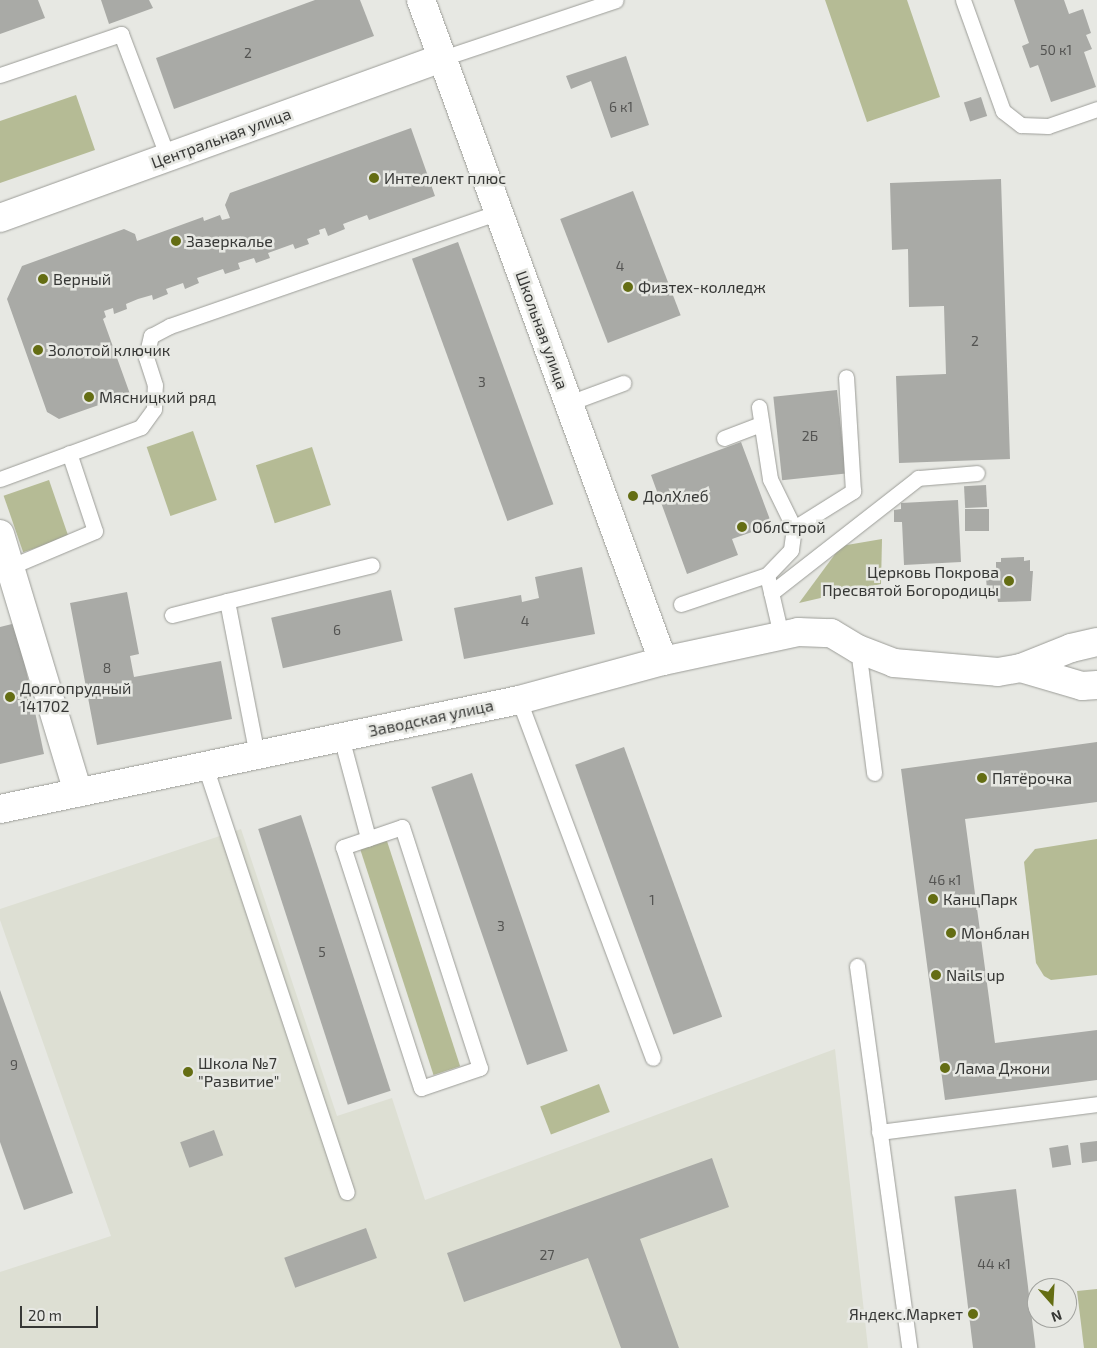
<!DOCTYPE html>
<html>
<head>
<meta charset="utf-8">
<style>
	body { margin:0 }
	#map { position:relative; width:1097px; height:1348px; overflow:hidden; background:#e7e8e3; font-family:"Exo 2",sans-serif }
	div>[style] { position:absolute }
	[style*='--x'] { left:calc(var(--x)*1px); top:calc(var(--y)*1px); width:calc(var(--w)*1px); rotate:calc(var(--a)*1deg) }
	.built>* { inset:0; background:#dddfd3 }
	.green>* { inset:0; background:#b5bb95; transform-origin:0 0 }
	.building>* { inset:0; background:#a9aaa6; transform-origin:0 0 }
	.roads { filter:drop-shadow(0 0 1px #9c9d98) drop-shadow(0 0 1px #9c9d98) }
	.service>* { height:15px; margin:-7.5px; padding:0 7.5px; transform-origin:7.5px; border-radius:7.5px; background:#fff }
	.minor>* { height:28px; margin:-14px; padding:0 14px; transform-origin:14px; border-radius:14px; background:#fff }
	.dots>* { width:14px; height:14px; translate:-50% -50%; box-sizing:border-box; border:2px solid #e7e8e3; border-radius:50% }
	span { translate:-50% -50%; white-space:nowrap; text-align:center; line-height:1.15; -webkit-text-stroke:5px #e7e8e3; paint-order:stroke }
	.number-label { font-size:14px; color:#545452 }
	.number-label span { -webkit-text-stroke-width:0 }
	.street-label { font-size:16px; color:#373836 }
	.poi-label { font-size:16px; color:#373836 }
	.left { translate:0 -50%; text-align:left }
	.right { translate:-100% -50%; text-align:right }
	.north { position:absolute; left:1027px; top:1278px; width:50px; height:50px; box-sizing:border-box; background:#e7e8e3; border:1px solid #a1a29e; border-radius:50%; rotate:161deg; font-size:14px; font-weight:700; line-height:20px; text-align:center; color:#373836 }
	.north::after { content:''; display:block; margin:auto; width:18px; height:22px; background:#646d13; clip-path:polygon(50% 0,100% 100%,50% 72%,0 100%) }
	.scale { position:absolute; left:20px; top:1306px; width:78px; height:22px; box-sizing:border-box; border:2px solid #373836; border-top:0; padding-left:6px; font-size:15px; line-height:18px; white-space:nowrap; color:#373836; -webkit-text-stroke:4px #e7e8e3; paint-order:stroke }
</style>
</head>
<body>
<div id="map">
	<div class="built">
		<i style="clip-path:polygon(241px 829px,337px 1116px,392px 1098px,425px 1200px,835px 1049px,868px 1348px,0 1348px,0 1272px,111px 1236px,0 920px,0 909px)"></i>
	</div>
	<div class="green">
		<i style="clip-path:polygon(825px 0,907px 0,940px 97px,867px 122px)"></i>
		<i style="clip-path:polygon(76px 95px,95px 150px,0 183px,0 121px)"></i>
		<i style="left:193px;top:431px;width:73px;height:49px;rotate:71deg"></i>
		<i style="left:312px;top:447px;width:61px;height:59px;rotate:72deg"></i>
		<i style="left:49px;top:480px;width:60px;height:48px;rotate:71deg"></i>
		<i style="clip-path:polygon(882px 539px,881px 584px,799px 603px,841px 546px)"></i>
		<i style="left:386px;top:838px;width:240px;height:28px;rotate:72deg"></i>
		<i style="clip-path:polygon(1097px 839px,1097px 975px,1051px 980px,1044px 976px,1036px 963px,1024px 862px,1035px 849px)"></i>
		<i style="left:599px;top:1084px;width:30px;height:63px;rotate:69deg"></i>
		<i style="clip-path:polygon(1097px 1289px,1097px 1348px,1084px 1348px,1077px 1291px)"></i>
	</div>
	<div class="building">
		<i style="clip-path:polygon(0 0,38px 0,45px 18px,0 34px)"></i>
		<i style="clip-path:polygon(101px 0,149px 0,153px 8px,109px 24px)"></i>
		<i style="clip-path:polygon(315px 0,360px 0,374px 36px,174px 109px,156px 58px)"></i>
		<i style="clip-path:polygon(1014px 0,1064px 0,1069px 14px,1083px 9px,1091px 33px,1086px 35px,1092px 49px,1084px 52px,1096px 87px,1051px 102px,1038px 65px,1030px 68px,1022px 46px,1029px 43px)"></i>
		<i style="clip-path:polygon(626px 56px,649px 125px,611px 138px,591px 81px,571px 89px,566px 76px)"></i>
		<i style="left:981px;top:97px;width:20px;height:18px;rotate:72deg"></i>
		<i style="clip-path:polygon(411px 128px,435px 196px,369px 220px,367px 215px,343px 224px,345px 229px,328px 236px,325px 228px,319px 230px,320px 234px,307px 239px,309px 244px,295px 249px,293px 244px,268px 253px,270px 258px,256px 263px,254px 258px,238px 263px,240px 269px,225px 274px,223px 269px,197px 278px,199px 283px,185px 289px,183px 283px,166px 289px,168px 294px,153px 300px,152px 295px,138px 299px,126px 304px,127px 309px,114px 314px,113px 308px,104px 311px,106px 317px,103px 319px,130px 394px,59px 419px,47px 412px,7px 299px,22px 266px,124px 229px,135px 234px,137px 241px,203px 217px,204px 221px,220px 215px,222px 220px,230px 218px,225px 205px,230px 193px)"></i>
		<i style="clip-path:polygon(1001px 179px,1010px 459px,899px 463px,896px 376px,946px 374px,944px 306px,909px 307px,908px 249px,892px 250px,890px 183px)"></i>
		<i style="left:633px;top:191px;width:133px;height:78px;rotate:69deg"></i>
		<i style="left:458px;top:242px;width:279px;height:49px;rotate:70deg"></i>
		<i style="left:837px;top:390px;width:84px;height:64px;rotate:84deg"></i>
		<i style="clip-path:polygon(741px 442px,772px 525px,732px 539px,738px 555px,687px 574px,651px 475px)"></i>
		<i style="left:986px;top:485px;width:22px;height:22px;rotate:87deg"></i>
		<i style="clip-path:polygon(958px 500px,961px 562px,904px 565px,902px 522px,894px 522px,894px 510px,901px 509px,901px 503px)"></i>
		<i style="left:989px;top:509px;width:22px;height:24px;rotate:90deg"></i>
		<i style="clip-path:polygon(1024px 557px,1024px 561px,1030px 560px,1030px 571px,1033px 571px,1031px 601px,998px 602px,997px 596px,987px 590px,986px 578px,996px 572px,996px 562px,1001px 562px,1001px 558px)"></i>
		<i style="clip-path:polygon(582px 567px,595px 634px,464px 659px,454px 608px,521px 595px,522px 602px,539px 598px,535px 577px)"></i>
		<i style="left:391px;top:590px;width:52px;height:123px;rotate:77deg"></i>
		<i style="clip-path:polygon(127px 592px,139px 654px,130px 656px,134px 677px,221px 661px,232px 719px,97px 745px,70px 603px)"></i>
		<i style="clip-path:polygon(16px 623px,44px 754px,0 764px,0 627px)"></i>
		<i style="clip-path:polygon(1097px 742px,1097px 802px,965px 819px,995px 1043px,1097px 1030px,1097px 1080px,945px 1100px,901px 769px)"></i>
		<i style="left:624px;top:747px;width:287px;height:52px;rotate:70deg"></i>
		<i style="left:472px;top:773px;width:294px;height:43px;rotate:71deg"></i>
		<i style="left:301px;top:815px;width:290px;height:45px;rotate:72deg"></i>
		<i style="clip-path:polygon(0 990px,73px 1193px,24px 1210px,0 1142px)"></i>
		<i style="left:214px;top:1130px;width:27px;height:36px;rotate:70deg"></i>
		<i style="clip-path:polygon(1097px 1141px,1097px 1161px,1082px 1163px,1080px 1143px)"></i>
		<i style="left:1068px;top:1145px;width:20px;height:19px;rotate:81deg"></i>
		<i style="clip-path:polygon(712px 1158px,729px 1207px,640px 1239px,679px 1348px,621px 1348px,588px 1258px,464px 1302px,447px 1253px)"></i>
		<i style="left:1016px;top:1189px;width:160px;height:62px;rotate:83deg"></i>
		<i style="left:366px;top:1228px;width:32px;height:87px;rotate:70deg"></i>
	</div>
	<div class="roads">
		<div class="service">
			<i style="--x:963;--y:0;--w:118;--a:70.2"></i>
			<i style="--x:1003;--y:111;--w:23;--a:38"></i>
			<i style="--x:1021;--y:125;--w:27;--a:2"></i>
			<i style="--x:1048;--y:126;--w:52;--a:-19.1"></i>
			<i style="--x:443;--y:58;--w:182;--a:-18.5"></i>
			<i style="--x:0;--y:75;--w:128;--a:-18.7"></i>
			<i style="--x:121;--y:34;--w:133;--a:69.2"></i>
			<i style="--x:569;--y:403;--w:58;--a:-20.3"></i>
			<i style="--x:759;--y:407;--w:73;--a:81.3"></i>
			<i style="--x:770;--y:479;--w:55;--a:63.9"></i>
			<i style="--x:794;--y:528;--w:22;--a:98"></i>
			<i style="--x:791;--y:550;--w:35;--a:134"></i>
			<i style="--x:767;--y:575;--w:62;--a:76.9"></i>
			<i style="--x:724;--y:438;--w:40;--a:-21"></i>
			<i style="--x:0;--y:479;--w:150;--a:-20.2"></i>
			<i style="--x:141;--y:427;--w:22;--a:-54"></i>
			<i style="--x:154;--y:409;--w:24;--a:-88"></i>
			<i style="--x:155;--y:385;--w:29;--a:-108"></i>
			<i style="--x:146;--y:357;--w:22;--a:-77"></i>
			<i style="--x:151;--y:336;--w:21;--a:-28"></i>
			<i style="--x:170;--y:326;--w:348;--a:-19.1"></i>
			<i style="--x:794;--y:528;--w:70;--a:-32.1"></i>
			<i style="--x:853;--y:491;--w:114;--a:-93.5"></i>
			<i style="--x:12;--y:566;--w:90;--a:-22.9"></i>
			<i style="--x:95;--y:531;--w:82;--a:-108.4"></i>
			<i style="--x:771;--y:593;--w:187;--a:-38"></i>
			<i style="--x:918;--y:478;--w:59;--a:-4.8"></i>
			<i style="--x:227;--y:601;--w:149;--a:-13.9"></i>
			<i style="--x:681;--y:604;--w:91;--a:-18.6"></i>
			<i style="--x:172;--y:615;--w:57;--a:-14.3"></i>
			<i style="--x:227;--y:601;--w:157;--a:79"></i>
			<i style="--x:858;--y:649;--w:125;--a:82.6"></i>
			<i style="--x:519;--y:700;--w:382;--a:69.5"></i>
			<i style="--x:341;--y:737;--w:105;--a:75"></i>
			<i style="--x:205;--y:766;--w:449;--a:71.6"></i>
			<i style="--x:402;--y:827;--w:253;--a:72.1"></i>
			<i style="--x:480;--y:1068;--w:62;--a:161.3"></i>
			<i style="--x:421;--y:1088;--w:253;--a:-107.9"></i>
			<i style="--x:343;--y:847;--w:62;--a:-18.7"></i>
			<i style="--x:857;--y:966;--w:386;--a:82.2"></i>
			<i style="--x:879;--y:1132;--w:220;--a:-7.3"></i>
		</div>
		<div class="minor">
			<i style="--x:421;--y:0;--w:704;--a:69.89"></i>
			<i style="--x:0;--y:218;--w:471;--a:-19.9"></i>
			<i style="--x:0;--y:534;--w:270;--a:73.2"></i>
			<i style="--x:1021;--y:668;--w:64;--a:16.4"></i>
			<i style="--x:1082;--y:686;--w:15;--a:-4"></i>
			<i style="--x:0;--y:809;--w:530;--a:-11.86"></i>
			<i style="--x:519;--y:700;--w:149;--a:-15.2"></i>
			<i style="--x:663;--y:661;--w:138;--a:-12.1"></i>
			<i style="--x:798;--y:632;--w:33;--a:2"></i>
			<i style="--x:831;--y:633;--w:31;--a:31"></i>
			<i style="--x:858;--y:649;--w:39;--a:21"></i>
			<i style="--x:894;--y:663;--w:104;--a:4.9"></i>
			<i style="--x:998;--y:672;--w:23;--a:-10"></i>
			<i style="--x:1021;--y:668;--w:54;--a:-21.8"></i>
			<i style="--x:1071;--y:648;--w:27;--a:-13"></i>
		</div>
	</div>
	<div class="dots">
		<i style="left:374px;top:178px;background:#646d13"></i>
		<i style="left:176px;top:241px;background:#646d13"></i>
		<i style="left:43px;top:279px;background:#646d13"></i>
		<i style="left:628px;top:287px;background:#646d13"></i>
		<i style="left:38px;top:350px;background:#646d13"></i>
		<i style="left:89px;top:397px;background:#646d13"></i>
		<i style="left:633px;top:496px;background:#646d13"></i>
		<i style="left:742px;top:527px;background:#646d13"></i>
		<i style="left:1009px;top:581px;background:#646d13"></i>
		<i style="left:10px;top:697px;background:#646d13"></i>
		<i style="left:982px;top:778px;background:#646d13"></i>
		<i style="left:933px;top:899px;background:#646d13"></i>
		<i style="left:951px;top:933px;background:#646d13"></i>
		<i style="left:936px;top:975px;background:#646d13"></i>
		<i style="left:945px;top:1068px;background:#646d13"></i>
		<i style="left:188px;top:1072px;background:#646d13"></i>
		<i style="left:973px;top:1314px;background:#646d13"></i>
	</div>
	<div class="number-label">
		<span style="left:1056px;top:50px">50 к1</span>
		<span style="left:248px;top:53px">2</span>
		<span style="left:621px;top:107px">6 к1</span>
		<span style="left:620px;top:266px">4</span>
		<span style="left:975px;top:341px">2</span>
		<span style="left:482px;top:382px">3</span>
		<span style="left:810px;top:436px">2Б</span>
		<span style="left:525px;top:621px">4</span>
		<span style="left:337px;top:630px">6</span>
		<span style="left:107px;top:668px">8</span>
		<span style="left:945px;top:880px">46 к1</span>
		<span style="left:652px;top:900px">1</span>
		<span style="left:501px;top:926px">3</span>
		<span style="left:322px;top:952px">5</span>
		<span style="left:14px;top:1065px">9</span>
		<span style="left:547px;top:1255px">27</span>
		<span style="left:994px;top:1264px">44 к1</span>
	</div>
	<div class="street-label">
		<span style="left:221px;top:138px;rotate:-20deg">Центральная улица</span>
		<span style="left:542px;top:330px;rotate:70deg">Школьная улица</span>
		<span style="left:431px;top:718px;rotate:-12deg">Заводская улица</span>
	</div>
	<div class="poi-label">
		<span class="left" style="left:384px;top:178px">Интеллект плюс</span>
		<span class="left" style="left:186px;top:241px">Зазеркалье</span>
		<span class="left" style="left:53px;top:279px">Верный</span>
		<span class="left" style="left:638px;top:287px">Физтех-колледж</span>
		<span class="left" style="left:48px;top:350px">Золотой ключик</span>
		<span class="left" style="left:99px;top:397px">Мясницкий ряд</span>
		<span class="left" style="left:643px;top:496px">ДолХлеб</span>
		<span class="left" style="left:752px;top:527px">ОблСтрой</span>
		<span class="right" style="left:999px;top:581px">Церковь Покрова<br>Пресвятой Богородицы</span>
		<span class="left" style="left:20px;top:697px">Долгопрудный<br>141702</span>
		<span class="left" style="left:992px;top:778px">Пятёрочка</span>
		<span class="left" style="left:943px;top:899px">КанцПарк</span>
		<span class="left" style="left:961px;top:933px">Монблан</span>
		<span class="left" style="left:946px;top:975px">Nails up</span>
		<span class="left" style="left:198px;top:1072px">Школа №7<br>"Развитие"</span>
		<span class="left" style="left:955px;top:1068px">Лама Джони</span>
		<span class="right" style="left:963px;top:1314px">Яндекс.Маркет</span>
	</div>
	<div class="north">N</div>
	<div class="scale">20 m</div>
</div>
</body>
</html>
